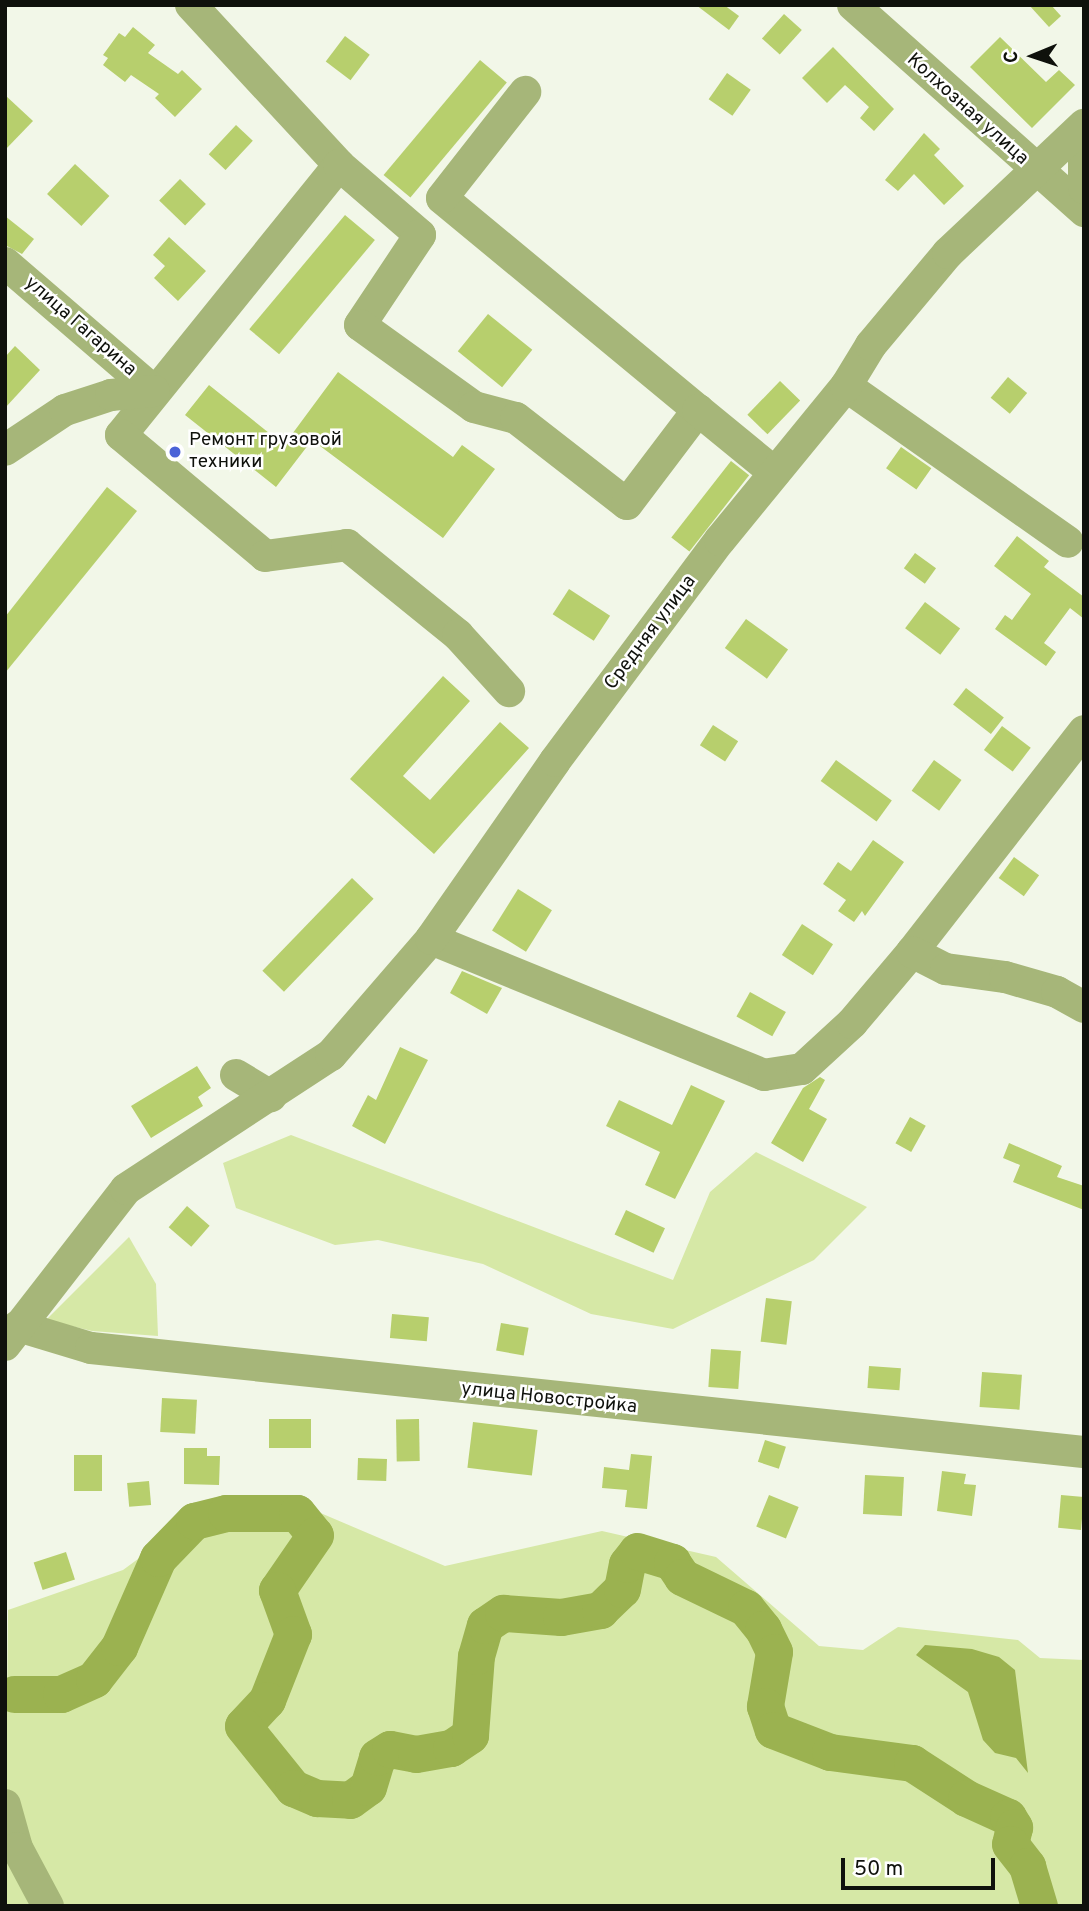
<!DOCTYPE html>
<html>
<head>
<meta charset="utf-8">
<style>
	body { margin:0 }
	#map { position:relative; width:1089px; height:1911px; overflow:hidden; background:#f2f7e8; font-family:Overpass,sans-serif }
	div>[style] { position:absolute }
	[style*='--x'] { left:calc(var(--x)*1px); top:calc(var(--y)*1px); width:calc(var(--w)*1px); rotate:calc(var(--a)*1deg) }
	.green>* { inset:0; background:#d6e8a6 }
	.water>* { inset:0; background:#9bb250 }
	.river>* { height:37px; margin:-18.5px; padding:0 18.5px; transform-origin:18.5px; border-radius:18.5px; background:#9bb250 }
	.building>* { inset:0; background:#b7cf6d; transform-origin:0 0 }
	.minor>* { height:32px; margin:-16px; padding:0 16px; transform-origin:16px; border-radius:16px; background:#a6b679 }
	.dots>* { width:19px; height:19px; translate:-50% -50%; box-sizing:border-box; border:4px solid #fff; border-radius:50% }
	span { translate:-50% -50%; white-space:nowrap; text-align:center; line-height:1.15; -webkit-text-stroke:5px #fff; paint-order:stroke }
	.street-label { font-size:19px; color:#0f110c }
	.poi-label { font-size:19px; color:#0f110c }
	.left { translate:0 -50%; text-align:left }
	.frame { position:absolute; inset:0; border:7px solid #0f110c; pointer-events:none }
	.north { position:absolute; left:998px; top:21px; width:70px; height:70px; -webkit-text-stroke:5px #fff; paint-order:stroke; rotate:268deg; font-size:19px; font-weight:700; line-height:28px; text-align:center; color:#0f110c }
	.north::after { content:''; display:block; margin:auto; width:24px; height:32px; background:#0f110c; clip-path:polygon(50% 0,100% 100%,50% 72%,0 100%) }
	.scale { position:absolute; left:841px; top:1858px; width:154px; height:32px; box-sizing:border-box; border:4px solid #0f110c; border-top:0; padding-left:9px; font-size:21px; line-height:24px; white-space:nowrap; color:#0f110c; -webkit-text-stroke:5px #fff; paint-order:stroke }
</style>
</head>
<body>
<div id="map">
	<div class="green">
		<i style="clip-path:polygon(291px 1135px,673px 1280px,710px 1192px,756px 1152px,867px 1207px,814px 1260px,673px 1329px,591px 1314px,483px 1264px,378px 1240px,335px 1245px,236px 1208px,223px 1163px)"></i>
		<i style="clip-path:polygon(129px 1237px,156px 1284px,158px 1336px,92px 1331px,46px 1320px)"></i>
		<i style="clip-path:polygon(225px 1495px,297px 1503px,445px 1566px,602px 1531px,716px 1557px,819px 1646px,863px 1650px,898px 1627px,1018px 1640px,1040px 1658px,1084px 1660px,1084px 1906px,5px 1906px,8px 1610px,123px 1570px)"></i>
	</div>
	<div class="water">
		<i style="clip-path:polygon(925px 1645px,972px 1649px,999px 1657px,1015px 1670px,1028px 1773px,1016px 1758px,995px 1753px,983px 1740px,968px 1692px,916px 1655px)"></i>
	</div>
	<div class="river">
		<i style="--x:14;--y:1694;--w:47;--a:0"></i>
		<i style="--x:61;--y:1694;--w:36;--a:-24"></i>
		<i style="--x:94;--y:1679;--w:41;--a:-52"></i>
		<i style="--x:119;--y:1647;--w:97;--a:-66.3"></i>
		<i style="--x:158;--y:1558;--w:52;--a:-45.8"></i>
		<i style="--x:194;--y:1521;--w:33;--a:-14"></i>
		<i style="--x:226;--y:1513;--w:71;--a:0"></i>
		<i style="--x:297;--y:1513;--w:28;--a:51"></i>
		<i style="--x:315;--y:1535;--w:67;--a:124.6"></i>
		<i style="--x:277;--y:1590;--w:47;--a:70"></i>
		<i style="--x:293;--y:1634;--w:71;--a:111.5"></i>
		<i style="--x:267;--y:1700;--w:35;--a:133"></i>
		<i style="--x:243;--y:1726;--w:80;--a:51.1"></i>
		<i style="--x:293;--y:1788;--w:26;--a:23"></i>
		<i style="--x:317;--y:1798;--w:33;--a:3"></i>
		<i style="--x:350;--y:1800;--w:22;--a:-36"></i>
		<i style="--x:368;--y:1787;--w:31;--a:-73"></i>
		<i style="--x:377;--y:1757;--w:15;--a:-32"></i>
		<i style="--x:390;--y:1749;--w:26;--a:11"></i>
		<i style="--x:416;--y:1754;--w:36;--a:-10"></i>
		<i style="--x:451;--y:1748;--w:23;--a:-34"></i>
		<i style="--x:470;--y:1735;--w:79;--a:-85.7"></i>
		<i style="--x:476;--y:1656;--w:32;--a:-74"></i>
		<i style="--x:485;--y:1625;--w:22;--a:-34"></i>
		<i style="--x:503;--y:1613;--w:58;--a:3.9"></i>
		<i style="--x:561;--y:1617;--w:40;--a:-10"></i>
		<i style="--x:600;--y:1610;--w:30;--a:-44"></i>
		<i style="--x:622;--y:1589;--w:25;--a:-79"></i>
		<i style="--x:627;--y:1564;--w:16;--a:-52"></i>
		<i style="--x:637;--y:1551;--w:37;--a:17"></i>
		<i style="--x:672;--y:1562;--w:18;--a:56"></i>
		<i style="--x:682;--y:1577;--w:71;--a:25.8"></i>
		<i style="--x:746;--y:1608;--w:27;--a:51"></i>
		<i style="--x:763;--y:1629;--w:25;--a:64"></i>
		<i style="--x:774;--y:1652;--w:55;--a:99.5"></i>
		<i style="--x:765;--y:1706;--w:25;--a:72"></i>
		<i style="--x:773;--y:1730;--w:61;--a:21.1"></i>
		<i style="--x:830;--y:1752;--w:83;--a:7.6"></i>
		<i style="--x:912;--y:1763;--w:64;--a:32.9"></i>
		<i style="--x:966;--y:1798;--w:46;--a:24.3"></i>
		<i style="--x:1008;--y:1817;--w:12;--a:59"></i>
		<i style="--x:1014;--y:1827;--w:17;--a:103"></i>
		<i style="--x:1010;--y:1844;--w:28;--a:52"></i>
		<i style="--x:1027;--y:1866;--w:42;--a:73.3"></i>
	</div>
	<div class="building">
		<i style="clip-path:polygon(696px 5px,724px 5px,739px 16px,729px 30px)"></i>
		<i style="clip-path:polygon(1029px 5px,1051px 5px,1061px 16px,1049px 27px)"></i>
		<i style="left:784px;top:14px;width:24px;height:33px;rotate:42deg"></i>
		<i style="clip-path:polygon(133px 27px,155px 45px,148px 53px,178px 74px,182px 70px,202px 89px,175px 117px,155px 98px,159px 94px,131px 75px,125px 82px,103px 65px,108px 58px,103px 55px,119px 33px,125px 37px)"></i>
		<i style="left:345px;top:36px;width:31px;height:32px;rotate:37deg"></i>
		<i style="clip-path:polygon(1000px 37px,1046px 82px,1059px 70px,1075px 85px,1032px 128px,970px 67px)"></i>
		<i style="clip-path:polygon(833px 47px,894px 109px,874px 131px,860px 118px,869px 107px,845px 85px,827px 103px,802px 78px)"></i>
		<i style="left:480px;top:60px;width:35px;height:150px;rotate:40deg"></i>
		<i style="left:727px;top:73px;width:29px;height:32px;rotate:35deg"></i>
		<i style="clip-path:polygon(5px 95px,33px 121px,5px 150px)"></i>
		<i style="left:236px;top:125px;width:23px;height:40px;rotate:43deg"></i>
		<i style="clip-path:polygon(924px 133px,940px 149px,934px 155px,964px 186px,944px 205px,914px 174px,898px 191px,885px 180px)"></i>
		<i style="left:75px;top:164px;width:47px;height:41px;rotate:43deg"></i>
		<i style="left:180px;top:179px;width:36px;height:30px;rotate:44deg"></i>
		<i style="left:345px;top:215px;width:39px;height:149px;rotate:40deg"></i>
		<i style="clip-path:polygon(5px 216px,34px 239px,22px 254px,5px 245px)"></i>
		<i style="clip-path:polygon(169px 237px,206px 271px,178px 301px,154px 278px,165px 266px,153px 255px)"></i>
		<i style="left:488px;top:314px;width:57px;height:48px;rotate:39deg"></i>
		<i style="clip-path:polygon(15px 346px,40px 370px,5px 408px,5px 357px)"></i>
		<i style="clip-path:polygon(338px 372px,453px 457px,462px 445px,495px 469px,443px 538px,312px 440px,276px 487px,185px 415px,209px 385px,284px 445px)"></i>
		<i style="left:1008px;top:377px;width:25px;height:27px;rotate:40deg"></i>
		<i style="left:780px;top:381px;width:28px;height:47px;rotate:44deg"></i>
		<i style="left:901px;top:447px;width:37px;height:26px;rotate:35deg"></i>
		<i style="left:731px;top:461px;width:23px;height:97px;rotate:38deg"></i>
		<i style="clip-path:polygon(107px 487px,137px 511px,5px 673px,5px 617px)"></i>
		<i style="clip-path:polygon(1017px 536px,1049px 561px,1044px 567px,1084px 597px,1084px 619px,1070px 608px,1044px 643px,1056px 652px,1046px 666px,995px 629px,1005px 615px,1012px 620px,1031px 594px,994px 566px)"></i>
		<i style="left:915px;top:553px;width:26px;height:19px;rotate:36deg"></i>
		<i style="left:569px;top:589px;width:49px;height:30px;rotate:33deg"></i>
		<i style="left:925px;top:602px;width:44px;height:33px;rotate:37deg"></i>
		<i style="left:746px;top:619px;width:52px;height:36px;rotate:36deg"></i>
		<i style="clip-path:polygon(443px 676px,470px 701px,403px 776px,430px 800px,500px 722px,529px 748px,434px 854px,350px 779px)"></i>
		<i style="left:966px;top:688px;width:48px;height:21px;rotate:38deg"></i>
		<i style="left:713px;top:725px;width:30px;height:24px;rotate:33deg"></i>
		<i style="left:1002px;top:726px;width:36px;height:30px;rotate:37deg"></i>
		<i style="left:836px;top:760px;width:69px;height:26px;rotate:36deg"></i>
		<i style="left:934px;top:760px;width:34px;height:38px;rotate:36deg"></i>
		<i style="clip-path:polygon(873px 840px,904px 862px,865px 916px,862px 911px,854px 922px,838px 911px,846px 900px,823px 884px,838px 862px,851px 871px)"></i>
		<i style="left:1014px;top:857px;width:31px;height:26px;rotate:36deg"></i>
		<i style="left:352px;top:878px;width:30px;height:129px;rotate:44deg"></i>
		<i style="left:518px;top:889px;width:40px;height:49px;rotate:32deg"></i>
		<i style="left:802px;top:924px;width:37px;height:37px;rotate:33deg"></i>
		<i style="clip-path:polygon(462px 971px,502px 988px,487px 1014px,450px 993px)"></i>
		<i style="left:750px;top:992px;width:41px;height:28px;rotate:29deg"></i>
		<i style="clip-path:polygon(400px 1047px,428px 1060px,385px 1144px,352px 1126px,368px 1095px,376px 1100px)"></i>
		<i style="clip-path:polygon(197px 1066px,211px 1088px,198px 1097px,203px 1106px,151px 1138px,131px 1106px)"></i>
		<i style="clip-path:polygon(820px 1077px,825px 1080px,809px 1109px,827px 1119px,803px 1162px,771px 1143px,803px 1088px)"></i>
		<i style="clip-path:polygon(691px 1085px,725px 1101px,675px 1199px,645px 1185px,660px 1152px,606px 1126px,619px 1100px,672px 1125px)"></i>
		<i style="left:910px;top:1117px;width:18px;height:30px;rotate:29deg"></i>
		<i style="clip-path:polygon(1009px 1143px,1062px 1166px,1057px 1177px,1084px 1186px,1084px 1210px,1013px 1182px,1020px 1165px,1003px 1158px)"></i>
		<i style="left:187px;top:1206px;width:30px;height:28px;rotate:41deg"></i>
		<i style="left:626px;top:1210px;width:43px;height:27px;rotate:25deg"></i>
		<i style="left:766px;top:1298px;width:26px;height:44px;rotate:7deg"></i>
		<i style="left:392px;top:1314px;width:37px;height:24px;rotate:5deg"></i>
		<i style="left:501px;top:1323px;width:28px;height:28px;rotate:10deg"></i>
		<i style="left:711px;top:1349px;width:30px;height:38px;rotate:4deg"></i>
		<i style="left:869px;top:1366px;width:32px;height:22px;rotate:4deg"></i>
		<i style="left:982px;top:1372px;width:40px;height:35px;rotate:4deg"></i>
		<i style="left:162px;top:1398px;width:35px;height:34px;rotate:3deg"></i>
		<i style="left:269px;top:1419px;width:42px;height:29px"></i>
		<i style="left:419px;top:1419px;width:42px;height:23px;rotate:89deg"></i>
		<i style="left:473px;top:1422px;width:65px;height:46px;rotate:7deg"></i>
		<i style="left:765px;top:1440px;width:22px;height:23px;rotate:18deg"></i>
		<i style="clip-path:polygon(184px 1448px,207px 1448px,207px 1456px,220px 1456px,219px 1485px,184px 1484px)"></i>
		<i style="clip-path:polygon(631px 1454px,652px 1456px,647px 1509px,625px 1507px,627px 1490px,602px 1488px,604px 1467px,629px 1470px)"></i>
		<i style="left:74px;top:1455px;width:28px;height:36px"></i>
		<i style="left:358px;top:1458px;width:29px;height:22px;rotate:2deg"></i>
		<i style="clip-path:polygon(942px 1471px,966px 1474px,964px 1484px,976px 1485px,972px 1516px,937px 1511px)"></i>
		<i style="left:865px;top:1475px;width:39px;height:39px;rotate:3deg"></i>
		<i style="left:149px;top:1481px;width:24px;height:22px;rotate:85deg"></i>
		<i style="left:769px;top:1495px;width:32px;height:34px;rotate:22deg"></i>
		<i style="left:1061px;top:1495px;width:23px;height:33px;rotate:5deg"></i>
		<i style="left:66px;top:1552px;width:29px;height:34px;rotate:72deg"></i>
	</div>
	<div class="minor">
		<i style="--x:191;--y:5;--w:218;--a:47.2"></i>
		<i style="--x:339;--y:165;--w:347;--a:128.9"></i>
		<i style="--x:121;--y:435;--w:188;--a:40"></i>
		<i style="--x:265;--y:556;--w:83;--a:-7.6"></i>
		<i style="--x:347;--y:545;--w:143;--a:39"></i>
		<i style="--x:458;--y:635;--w:76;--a:47.7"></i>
		<i style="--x:853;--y:5;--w:310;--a:41.7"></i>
		<i style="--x:1084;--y:133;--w:55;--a:90"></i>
		<i style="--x:339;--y:165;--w:107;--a:40.8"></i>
		<i style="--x:420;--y:235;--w:108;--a:123.7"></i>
		<i style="--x:360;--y:325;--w:140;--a:35.7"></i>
		<i style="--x:474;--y:407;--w:43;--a:14.7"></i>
		<i style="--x:516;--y:418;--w:140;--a:37.8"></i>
		<i style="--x:627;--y:504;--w:118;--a:-52.9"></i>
		<i style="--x:698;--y:410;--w:332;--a:-140.4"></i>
		<i style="--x:442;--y:198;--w:135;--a:-51.9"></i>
		<i style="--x:5;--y:263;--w:196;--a:40.7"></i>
		<i style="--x:846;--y:386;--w:271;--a:35.1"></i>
		<i style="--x:698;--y:410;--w:99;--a:39.3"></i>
		<i style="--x:5;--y:450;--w:72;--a:-33.7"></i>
		<i style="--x:65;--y:410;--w:48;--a:-18.1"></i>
		<i style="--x:111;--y:395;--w:43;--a:-5.3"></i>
		<i style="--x:431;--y:939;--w:360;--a:22.2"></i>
		<i style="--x:764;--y:1075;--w:38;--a:-9"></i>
		<i style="--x:802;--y:1069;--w:68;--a:-42.6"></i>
		<i style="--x:852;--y:1023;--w:93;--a:-49.8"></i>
		<i style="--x:912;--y:952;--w:280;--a:-52.1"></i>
		<i style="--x:912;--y:952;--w:38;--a:27"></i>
		<i style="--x:946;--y:969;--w:60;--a:7.7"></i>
		<i style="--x:1005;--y:977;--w:54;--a:16.1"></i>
		<i style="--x:1057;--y:992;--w:31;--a:29"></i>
		<i style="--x:236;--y:1075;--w:41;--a:31"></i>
		<i style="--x:18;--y:1326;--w:76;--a:16.8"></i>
		<i style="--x:91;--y:1348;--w:998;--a:5.98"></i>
		<i style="--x:5;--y:1345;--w:197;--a:-52.2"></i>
		<i style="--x:126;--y:1189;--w:245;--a:-33.2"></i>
		<i style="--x:331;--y:1055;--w:153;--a:-49.2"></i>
		<i style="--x:431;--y:939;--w:217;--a:-55.1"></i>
		<i style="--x:555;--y:761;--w:276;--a:-53.3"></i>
		<i style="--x:720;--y:540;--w:199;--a:-50.7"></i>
		<i style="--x:846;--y:386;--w:48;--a:-58.6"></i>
		<i style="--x:871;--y:345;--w:120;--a:-50.1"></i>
		<i style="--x:948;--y:253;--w:187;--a:-43.3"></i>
		<i style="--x:5;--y:1805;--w:45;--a:74.4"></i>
		<i style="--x:17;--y:1848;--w:66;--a:61.9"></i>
	</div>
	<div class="dots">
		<i style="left:175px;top:452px;background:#4b63d7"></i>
	</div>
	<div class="street-label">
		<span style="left:967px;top:110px;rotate:42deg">Колхозная улица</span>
		<span style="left:80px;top:327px;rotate:41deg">улица Гагарина</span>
		<span style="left:651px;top:633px;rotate:-53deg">Средняя улица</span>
		<span style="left:549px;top:1399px;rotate:6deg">улица Новостройка</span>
	</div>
	<div class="poi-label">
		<span class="left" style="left:189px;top:452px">Ремонт грузовой<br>техники</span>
	</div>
	<div class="frame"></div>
	<div class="north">С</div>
	<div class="scale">50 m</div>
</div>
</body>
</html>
